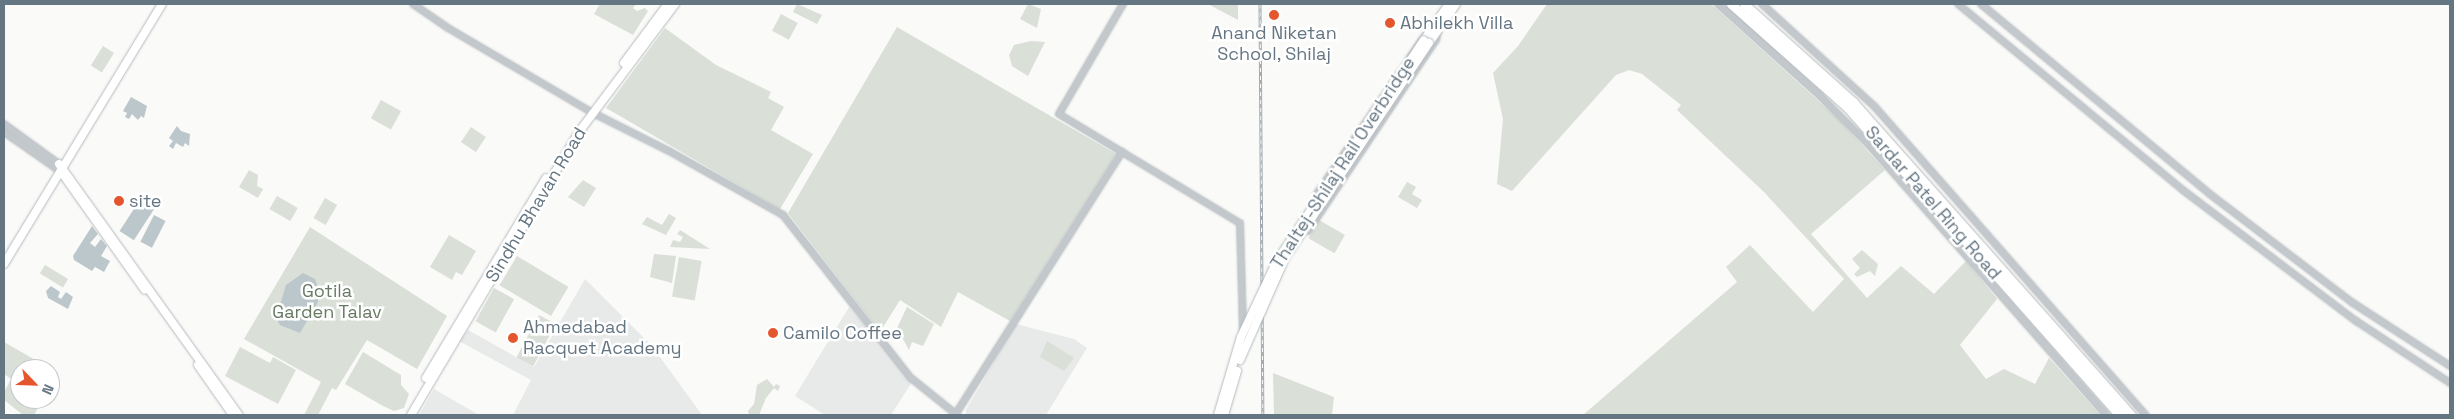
<!DOCTYPE html>
<html>
<head>
<meta charset="utf-8">
<style>
	body { margin:0 }
	#map { position:relative; width:2454px; height:419px; overflow:hidden; background:#fafaf8; font-family:"Space Grotesk",sans-serif }
	div>[style] { position:absolute }
	[style*='--x'] { left:calc(var(--x)*1px); top:calc(var(--y)*1px); width:calc(var(--w)*1px); rotate:calc(var(--a)*1deg) }
	.built>* { inset:0; background:#e8e9e9 }
	.green>* { inset:0; background:#dadfd7; transform-origin:0 0 }
	.water>* { inset:0; background:#bbc7cb; transform-origin:0 0 }
	.roads { filter:drop-shadow(0 0 1px #b5babe) drop-shadow(0 0 1px #b5babe) }
	.minor>* { height:6px; margin:-3px; padding:0 3px; transform-origin:3px; border-radius:3px; background:#c3c8cc }
	.major>* { height:8px; margin:-4px; padding:0 4px; transform-origin:4px; border-radius:4px; background:#fff }
	.highway>* { height:9px; margin:-4.5px; padding:0 4.5px; transform-origin:4.5px; border-radius:4.5px; background:#fff }
	.rail>* { height:3px; margin-top:-1.5px; transform-origin:0; background:repeating-linear-gradient(90deg,#fff 0 4px,#a2aab0 0 8px); box-sizing:border-box; border-block:1px solid #a2aab0 }
	.bridges { filter:drop-shadow(0 0 1px #b5babe) drop-shadow(0 0 1px #b5babe) }
	.major-bridge>* { height:8px; margin:-4px; padding:0 4px; transform-origin:4px; border-radius:4px; background:#fff }
	.dots>* { width:14px; height:14px; translate:-50% -50%; box-sizing:border-box; border:2px solid #fff; border-radius:50% }
	span { translate:-50% -50%; white-space:nowrap; text-align:center; line-height:1.15; -webkit-text-stroke:5px #fff; paint-order:stroke }
	.poi-label { font-size:18px; color:#657683 }
	.left { translate:0 -50%; text-align:left }
	.street-label { font-size:18px; color:#657683 }
	.park-label { font-size:18px; color:#687a64 }
	.frame { position:absolute; inset:0; border:5px solid #657683; pointer-events:none }
	.north { position:absolute; left:10px; top:359px; width:50px; height:50px; box-sizing:border-box; background:#fff; border:1px solid #c1c8cd; border-radius:50%; rotate:114deg; font-size:14px; font-weight:700; line-height:20px; text-align:center; color:#657683 }
	.north::after { content:''; display:block; margin:auto; width:18px; height:22px; background:#e4572e; clip-path:polygon(50% 0,100% 100%,50% 72%,0 100%) }
</style>
</head>
<body>
<div id="map">
	<div class="built">
		<i style="clip-path:polygon(585px 279px,652px 346px,702px 415px,513px 415px,531px 380px,459px 341px,468px 330px,534px 367px)"></i>
		<i style="clip-path:polygon(849px 307px,912px 382px,891px 415px,825px 415px,795px 396px)"></i>
		<i style="clip-path:polygon(1016px 324px,1074px 339px,1087px 348px,1046px 415px,966px 415px,966px 410px)"></i>
		<i style="clip-path:polygon(434px 389px,479px 415px,419px 415px)"></i>
	</div>
	<div class="green">
		<i style="clip-path:polygon(600px 4px,636px 4px,633px 8px,637px 11px,645px 8px,648px 11px,633px 35px,594px 14px)"></i>
		<i style="clip-path:polygon(797px 4px,822px 15px,817px 24px,793px 12px)"></i>
		<i style="clip-path:polygon(1028px 4px,1041px 9px,1037px 28px,1020px 19px)"></i>
		<i style="clip-path:polygon(1208px 4px,1238px 4px,1238px 20px)"></i>
		<i style="clip-path:polygon(1547px 4px,1711px 4px,1838px 119px,1885px 170px,1811px 234px,1867px 298px,1901px 266px,1934px 294px,1966px 261px,1997px 299px,1960px 345px,1986px 379px,2004px 369px,2035px 384px,2049px 358px,2100px 415px,1583px 415px,1737px 282px,1726px 267px,1750px 245px,1813px 312px,1844px 279px,1764px 192px,1677px 110px,1681px 105px,1642px 74px,1629px 70px,1616px 75px,1512px 191px,1497px 184px,1503px 119px,1493px 73px,1518px 46px)"></i>
		<i style="left:781px;top:14px;width:19px;height:19px;rotate:28deg"></i>
		<i style="clip-path:polygon(897px 27px,1116px 154px,1010px 321px,958px 292px,941px 327px,900px 300px,880px 332px,788px 213px)"></i>
		<i style="clip-path:polygon(665px 28px,716px 65px,771px 92px,768px 98px,784px 107px,771px 130px,813px 154px,780px 209px,606px 108px)"></i>
		<i style="clip-path:polygon(1031px 41px,1045px 42px,1028px 76px,1012px 66px,1009px 55px,1014px 45px)"></i>
		<i style="left:103px;top:46px;width:13px;height:23px;rotate:32deg"></i>
		<i style="left:381px;top:100px;width:23px;height:21px;rotate:29deg"></i>
		<i style="left:471px;top:127px;width:18px;height:18px;rotate:34deg"></i>
		<i style="clip-path:polygon(249px 170px,258px 175px,257px 186px,263px 189px,258px 198px,239px 187px)"></i>
		<i style="clip-path:polygon(583px 180px,596px 188px,584px 207px,568px 197px)"></i>
		<i style="clip-path:polygon(1407px 182px,1416px 187px,1412px 194px,1422px 200px,1417px 208px,1398px 197px)"></i>
		<i style="left:277px;top:196px;width:24px;height:15px;rotate:30deg"></i>
		<i style="left:325px;top:198px;width:14px;height:23px;rotate:30deg"></i>
		<i style="clip-path:polygon(669px 214px,676px 218px,666px 235px,642px 224px,647px 217px,662px 225px)"></i>
		<i style="left:1319px;top:220px;width:30px;height:21px;rotate:30deg"></i>
		<i style="clip-path:polygon(310px 227px,447px 316px,417px 369px,367px 340px,336px 390px,332px 388px,318px 415px,304px 415px,321px 382px,244px 339px)"></i>
		<i style="clip-path:polygon(680px 230px,710px 249px,670px 247px,673px 240px,680px 242px,683px 237px,677px 234px)"></i>
		<i style="clip-path:polygon(449px 235px,476px 251px,462px 275px,456px 272px,452px 280px,430px 267px)"></i>
		<i style="clip-path:polygon(1862px 250px,1878px 264px,1875px 276px,1870px 271px,1857px 277px,1854px 274px,1860px 268px,1852px 259px)"></i>
		<i style="clip-path:polygon(654px 254px,676px 256px,672px 283px,650px 277px)"></i>
		<i style="left:517px;top:256px;width:60px;height:34px;rotate:31deg"></i>
		<i style="left:679px;top:257px;width:23px;height:40px;rotate:10deg"></i>
		<i style="left:45px;top:265px;width:27px;height:10px;rotate:31deg"></i>
		<i style="left:494px;top:288px;width:23px;height:38px;rotate:29deg"></i>
		<i style="clip-path:polygon(907px 307px,934px 324px,923px 346px,912px 342px,909px 350px,897px 328px)"></i>
		<i style="left:539px;top:315px;width:19px;height:48px;rotate:28deg"></i>
		<i style="clip-path:polygon(1047px 341px,1074px 358px,1064px 371px,1040px 357px)"></i>
		<i style="clip-path:polygon(4px 342px,58px 373px,50px 387px,50px 369px,20px 369px,20px 399px,43px 399px,34px 415px,23px 415px,4px 400px,4px 392px,11px 379px,4px 374px)"></i>
		<i style="clip-path:polygon(240px 347px,270px 363px,273px 357px,296px 370px,278px 404px,225px 376px)"></i>
		<i style="clip-path:polygon(363px 352px,401px 375px,401px 385px,409px 394px,404px 408px,394px 411px,383px 406px,345px 384px)"></i>
		<i style="clip-path:polygon(1273px 373px,1334px 397px,1332px 415px,1274px 415px)"></i>
		<i style="clip-path:polygon(767px 379px,774px 387px,776px 384px,780px 386px,778px 391px,774px 388px,766px 398px,759px 415px,749px 415px,748px 411px,754px 404px,757px 385px)"></i>
	</div>
	<div class="water">
		<i style="clip-path:polygon(131px 97px,147px 106px,144px 118px,141px 116px,138px 120px,132px 114px,129px 119px,125px 117px,127px 113px,123px 111px)"></i>
		<i style="clip-path:polygon(177px 126px,181px 131px,190px 134px,189px 146px,185px 143px,183px 147px,176px 143px,173px 149px,169px 146px,173px 141px,169px 138px)"></i>
		<i style="left:143px;top:195px;width:17px;height:43px;rotate:33deg"></i>
		<i style="left:154px;top:215px;width:13px;height:30px;rotate:27deg"></i>
		<i style="clip-path:polygon(92px 226px,98px 234px,90px 243px,95px 247px,101px 239px,107px 246px,101px 256px,110px 261px,104px 272px,95px 267px,97px 264px,92px 271px,74px 260px,73px 256px)"></i>
		<i style="clip-path:polygon(303px 273px,315px 279px,319px 290px,318px 302px,300px 333px,280px 325px,273px 312px,279px 308px,286px 285px)"></i>
		<i style="clip-path:polygon(51px 286px,60px 292px,58px 297px,61px 299px,66px 292px,73px 297px,68px 309px,48px 298px,46px 291px)"></i>
	</div>
	<div class="roads">
		<div class="minor">
			<i style="--x:413;--y:4;--w:42;--a:34.4"></i>
			<i style="--x:448;--y:28;--w:168;--a:30.4"></i>
			<i style="--x:593;--y:113;--w:85;--a:26.6"></i>
			<i style="--x:669;--y:151;--w:131;--a:29.3"></i>
			<i style="--x:783;--y:215;--w:207;--a:51.9"></i>
			<i style="--x:911;--y:378;--w:59;--a:38.8"></i>
			<i style="--x:1123;--y:4;--w:127;--a:120.2"></i>
			<i style="--x:1059;--y:114;--w:211;--a:31.1"></i>
			<i style="--x:1240;--y:223;--w:107;--a:88.4"></i>
			<i style="--x:1718;--y:4;--w:137;--a:42"></i>
			<i style="--x:1820;--y:96;--w:69;--a:45"></i>
			<i style="--x:1869;--y:145;--w:359;--a:48.7"></i>
			<i style="--x:1762;--y:4;--w:153;--a:42.3"></i>
			<i style="--x:1875;--y:107;--w:410;--a:48.7"></i>
			<i style="--x:1958;--y:4;--w:293;--a:39.6"></i>
			<i style="--x:2184;--y:191;--w:216;--a:37.1"></i>
			<i style="--x:2356;--y:321;--w:113;--a:33.4"></i>
			<i style="--x:1981;--y:4;--w:299;--a:39.7"></i>
			<i style="--x:2211;--y:195;--w:178;--a:37.3"></i>
			<i style="--x:2353;--y:303;--w:116;--a:33"></i>
			<i style="--x:4;--y:124;--w:68;--a:36"></i>
			<i style="--x:4;--y:132;--w:65;--a:34.9"></i>
			<i style="--x:1319;--y:200;--w:6;--a:-121"></i>
			<i style="--x:1316;--y:195;--w:200;--a:-55.6"></i>
			<i style="--x:1301;--y:230;--w:7;--a:8"></i>
			<i style="--x:1308;--y:231;--w:230;--a:-56.2"></i>
			<i style="--x:1436;--y:40;--w:9;--a:-77"></i>
			<i style="--x:955;--y:415;--w:312;--a:-57.6"></i>
		</div>
		<div class="major">
			<i style="--x:1424;--y:40;--w:44;--a:-55.2"></i>
			<i style="--x:1429;--y:43;--w:47;--a:-55.3"></i>
			<i style="--x:624;--y:63;--w:74;--a:-53.3"></i>
			<i style="--x:59;--y:164;--w:309;--a:54.4"></i>
			<i style="--x:62;--y:173;--w:143;--a:54.6"></i>
			<i style="--x:4;--y:264;--w:304;--a:-58.7"></i>
			<i style="--x:198;--y:365;--w:61;--a:55"></i>
			<i style="--x:426;--y:378;--w:233;--a:-59"></i>
			<i style="--x:411;--y:415;--w:329;--a:-59.3"></i>
			<i style="--x:579;--y:132;--w:160;--a:-53.1"></i>
		</div>
		<div class="highway">
			<i style="--x:1731;--y:4;--w:157;--a:41.6"></i>
			<i style="--x:1848;--y:108;--w:410;--a:48.5"></i>
			<i style="--x:1744;--y:4;--w:147;--a:42"></i>
			<i style="--x:1853;--y:102;--w:419;--a:48.4"></i>
		</div>
	</div>
	<div class="rail">
		<i style="--x:1260;--y:4;--w:411;--a:89.6"></i>
	</div>
	<div class="bridges">
		<div class="major-bridge">
			<i style="--x:1240;--y:360;--w:111;--a:-66.2"></i>
			<i style="--x:1285;--y:258;--w:259;--a:-56.2"></i>
			<i style="--x:1218;--y:415;--w:81;--a:-73.6"></i>
			<i style="--x:1241;--y:337;--w:84;--a:-64.7"></i>
			<i style="--x:1277;--y:261;--w:265;--a:-56.4"></i>
			<i style="--x:1224;--y:415;--w:46;--a:-73.5"></i>
		</div>
	</div>
	<div class="dots">
		<i style="left:1274px;top:15px;background:#e4572e"></i>
		<i style="left:1390px;top:23px;background:#e4572e"></i>
		<i style="left:119px;top:201px;background:#e4572e"></i>
		<i style="left:773px;top:333px;background:#e4572e"></i>
		<i style="left:513px;top:338px;background:#e4572e"></i>
	</div>
	<div class="poi-label">
		<span class="left" style="left:1400px;top:23px">Abhilekh Villa</span>
		<span style="left:1274px;top:44px">Anand Niketan<br>School, Shilaj</span>
		<span class="left" style="left:129px;top:201px">site</span>
		<span class="left" style="left:523px;top:338px">Ahmedabad<br>Racquet Academy</span>
		<span class="left" style="left:783px;top:333px">Camilo Coffee</span>
	</div>
	<div class="street-label">
		<span style="left:1343px;top:163px;rotate:-57deg">Thaltej-Shilaj Rail Overbridge</span>
		<span style="left:1933px;top:203px;rotate:49deg">Sardar Patel Ring Road</span>
		<span style="left:536px;top:205px;rotate:-59deg">Sindhu Bhavan Road</span>
	</div>
	<div class="park-label">
		<span style="left:327px;top:302px">Gotila<br>Garden Talav</span>
	</div>
	<div class="frame"></div>
	<div class="north">N</div>
</div>
</body>
</html>
